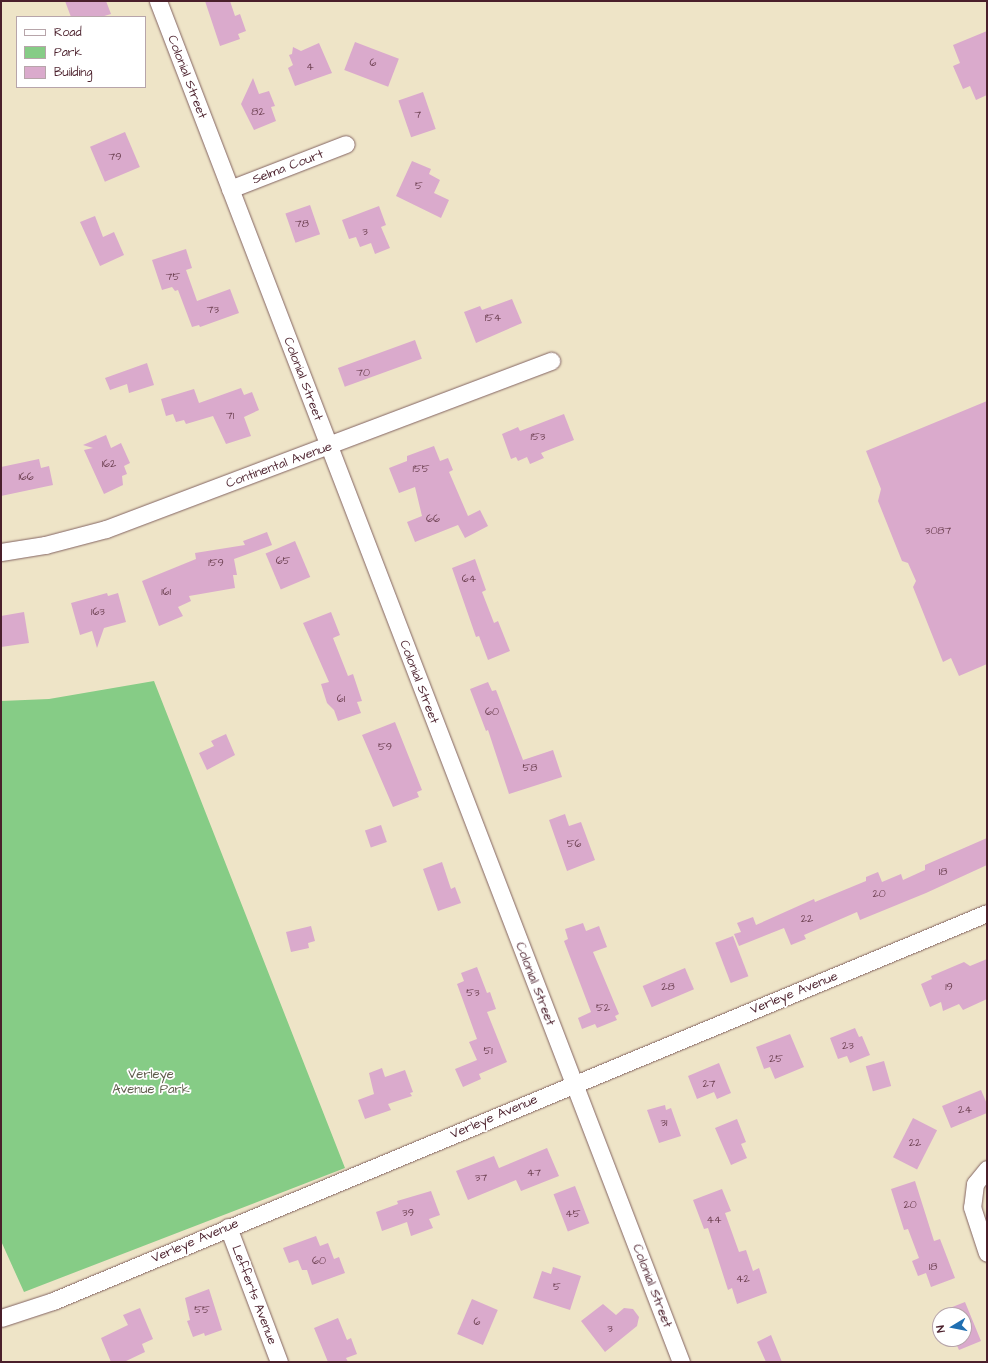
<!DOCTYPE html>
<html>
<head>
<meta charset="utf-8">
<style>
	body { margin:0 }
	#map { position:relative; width:988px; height:1363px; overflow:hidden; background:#eee4c7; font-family:"Architects Daughter",sans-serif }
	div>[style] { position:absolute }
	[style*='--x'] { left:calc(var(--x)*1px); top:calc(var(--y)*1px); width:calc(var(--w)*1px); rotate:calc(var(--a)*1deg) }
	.green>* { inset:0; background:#86cc86 }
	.building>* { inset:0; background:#daaacc; transform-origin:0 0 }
	.roads { filter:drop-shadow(0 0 1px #836462) drop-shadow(0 0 1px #836462) }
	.street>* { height:17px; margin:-8.5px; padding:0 8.5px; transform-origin:8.5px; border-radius:8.5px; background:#fff }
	span { translate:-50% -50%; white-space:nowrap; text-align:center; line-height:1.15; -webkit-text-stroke:3.5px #fff; paint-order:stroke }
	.number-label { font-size:11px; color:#6e4253 }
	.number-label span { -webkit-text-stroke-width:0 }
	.street-label { font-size:13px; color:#4a1f2b }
	.park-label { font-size:13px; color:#5f5c4b }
	.frame { position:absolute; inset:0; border:2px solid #4a1f2b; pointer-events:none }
	.legend { position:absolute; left:16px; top:16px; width:130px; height:72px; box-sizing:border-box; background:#fff; border:1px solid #b7a5aa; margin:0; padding:5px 7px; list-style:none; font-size:12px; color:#4a1f2b }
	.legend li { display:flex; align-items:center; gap:8px; height:20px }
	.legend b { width:20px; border:1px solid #b7a5aa }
	.north { position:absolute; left:932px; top:1307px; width:40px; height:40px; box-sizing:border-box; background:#fff; border:1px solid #b7a5aa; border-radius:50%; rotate:260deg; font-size:11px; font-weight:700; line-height:16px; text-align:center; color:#4a1f2b }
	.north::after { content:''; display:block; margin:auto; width:14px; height:18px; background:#1f6fb2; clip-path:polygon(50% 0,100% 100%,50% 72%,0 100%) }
</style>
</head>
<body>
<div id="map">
	<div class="green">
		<i style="clip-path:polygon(154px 681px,345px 1168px,24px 1292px,1px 1241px,1px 701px,49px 699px)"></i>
	</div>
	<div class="building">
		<i style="clip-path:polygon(65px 1px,106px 1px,111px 14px,101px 17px,71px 17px)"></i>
		<i style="clip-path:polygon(205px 1px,230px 1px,235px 16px,240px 14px,246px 31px,238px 34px,240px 39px,220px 46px)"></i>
		<i style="clip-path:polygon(987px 31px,987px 95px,976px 100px,970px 86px,963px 89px,953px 66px,960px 63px,953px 45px)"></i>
		<i style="left:355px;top:42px;width:47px;height:30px;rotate:21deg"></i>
		<i style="clip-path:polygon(319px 43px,332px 73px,295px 86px,288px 68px,293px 65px,289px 55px,292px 54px,293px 47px,301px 51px)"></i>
		<i style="clip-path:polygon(253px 78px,259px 94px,269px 91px,275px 106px,271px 107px,276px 121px,254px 130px,241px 104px)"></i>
		<i style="left:423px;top:92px;width:39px;height:26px;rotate:71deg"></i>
		<i style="left:125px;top:132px;width:38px;height:38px;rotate:67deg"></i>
		<i style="clip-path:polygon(412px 161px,431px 169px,429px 174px,440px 180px,434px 193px,449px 200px,441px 218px,396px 196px)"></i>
		<i style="left:310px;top:205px;width:31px;height:26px;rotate:71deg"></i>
		<i style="clip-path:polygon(379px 206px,386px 225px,381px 227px,390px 248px,375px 254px,371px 243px,360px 247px,356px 237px,349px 239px,342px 220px)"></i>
		<i style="clip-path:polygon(95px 216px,103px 237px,114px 232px,124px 255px,100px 266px,80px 222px)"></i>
		<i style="clip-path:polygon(186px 249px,192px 268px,186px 270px,197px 301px,230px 289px,239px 313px,200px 327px,199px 325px,192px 327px,178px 290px,175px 291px,172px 287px,162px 290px,152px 260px)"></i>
		<i style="clip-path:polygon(512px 299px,522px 323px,476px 343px,464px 312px,480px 306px,482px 310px)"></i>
		<i style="left:415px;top:340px;width:20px;height:82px;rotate:70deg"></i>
		<i style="clip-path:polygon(147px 363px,154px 385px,129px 393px,127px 384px,110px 390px,105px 378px)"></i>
		<i style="clip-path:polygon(241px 388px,244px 395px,252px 392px,259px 410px,244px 417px,251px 436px,226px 444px,213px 416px,186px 424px,184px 420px,176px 422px,173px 414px,166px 416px,161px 399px,194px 389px,199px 403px)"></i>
		<i style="clip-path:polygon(987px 401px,987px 664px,959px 676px,951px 658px,943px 662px,913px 587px,916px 581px,908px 563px,902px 561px,878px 501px,881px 489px,866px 451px)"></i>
		<i style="clip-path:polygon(564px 414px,574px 440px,541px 453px,544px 458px,530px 464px,527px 457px,518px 461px,516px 457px,511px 459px,502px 434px,518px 427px,520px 431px)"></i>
		<i style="clip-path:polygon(106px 435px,111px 448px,121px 443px,130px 463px,124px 466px,127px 474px,122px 476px,123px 485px,104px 494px,84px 450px,93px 448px,83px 445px)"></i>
		<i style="clip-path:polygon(434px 446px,440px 461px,448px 458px,453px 470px,449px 472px,468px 516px,480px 510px,488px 526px,465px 538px,458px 525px,415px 542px,407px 522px,422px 516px,415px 487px,399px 493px,389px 468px,407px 461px,407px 456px)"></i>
		<i style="clip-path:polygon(39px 459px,41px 468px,49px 466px,53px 485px,1px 496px,1px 467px)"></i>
		<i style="clip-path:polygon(267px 532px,272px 545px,234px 559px,237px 575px,233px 575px,235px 588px,189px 596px,191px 601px,178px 607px,183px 616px,159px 626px,142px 581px,196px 559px,195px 553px,245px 545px,243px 541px)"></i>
		<i style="left:295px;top:541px;width:39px;height:32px;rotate:67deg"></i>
		<i style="clip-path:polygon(475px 559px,486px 590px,482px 592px,494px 623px,498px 621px,510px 651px,488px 660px,479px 636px,476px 637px,452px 568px)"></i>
		<i style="clip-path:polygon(107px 593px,108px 596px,118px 593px,126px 622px,104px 628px,97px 648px,92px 631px,80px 635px,71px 603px)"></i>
		<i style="clip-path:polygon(24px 612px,29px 643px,1px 647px,1px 616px)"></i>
		<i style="clip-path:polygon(331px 612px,340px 635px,333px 638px,348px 676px,353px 674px,362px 701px,357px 702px,361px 713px,338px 721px,334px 710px,327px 703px,321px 684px,329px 682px,303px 623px)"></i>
		<i style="clip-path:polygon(488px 682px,492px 691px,496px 690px,523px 760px,553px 750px,562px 777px,509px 794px,488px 730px,486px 731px,470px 689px)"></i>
		<i style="clip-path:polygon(395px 722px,422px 790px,417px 792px,419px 797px,393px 807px,362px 735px)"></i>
		<i style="clip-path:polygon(226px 734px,235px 755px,207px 770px,199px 753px,214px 746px,211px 741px)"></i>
		<i style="clip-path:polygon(565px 814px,569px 826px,581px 822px,595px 860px,567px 871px,549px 820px)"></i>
		<i style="left:381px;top:825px;width:18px;height:17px;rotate:71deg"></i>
		<i style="clip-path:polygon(987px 838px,987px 865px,926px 893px,860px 920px,857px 912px,804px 935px,806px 939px,791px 945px,784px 928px,739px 946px,734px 934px,741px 932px,737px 923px,753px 917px,756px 925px,814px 899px,815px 902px,866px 881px,866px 877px,878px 872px,882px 882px,901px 874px,903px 880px,925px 870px,925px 865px)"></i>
		<i style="clip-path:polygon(442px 862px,451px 889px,455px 887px,461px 903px,438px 911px,423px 869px)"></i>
		<i style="clip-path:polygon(583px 923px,586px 931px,599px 926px,607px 947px,593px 952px,619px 1014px,615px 1016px,617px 1020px,597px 1028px,595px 1024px,582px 1029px,578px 1018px,591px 1012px,564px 941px,568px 939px,565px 929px)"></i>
		<i style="clip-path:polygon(311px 926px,315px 941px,308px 943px,309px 948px,291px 952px,286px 932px)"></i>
		<i style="left:733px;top:936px;width:43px;height:19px;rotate:69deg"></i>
		<i style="clip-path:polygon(987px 959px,987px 999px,963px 1010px,959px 1004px,943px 1011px,941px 1002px,930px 1007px,921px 984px,932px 979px,931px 976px,964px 962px,970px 966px)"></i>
		<i style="clip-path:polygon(477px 967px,487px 993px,490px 992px,496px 1009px,487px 1012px,507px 1062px,479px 1074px,481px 1079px,463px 1087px,455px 1069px,477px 1060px,469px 1042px,477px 1039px,457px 984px,464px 981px,461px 973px)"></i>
		<i style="left:685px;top:968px;width:23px;height:46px;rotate:67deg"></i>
		<i style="clip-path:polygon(855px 1028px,859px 1037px,862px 1036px,870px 1055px,850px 1063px,847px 1056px,838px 1059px,830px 1038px)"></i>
		<i style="clip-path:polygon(790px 1034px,804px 1067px,775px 1079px,770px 1067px,764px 1069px,756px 1047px)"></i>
		<i style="left:884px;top:1061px;width:26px;height:19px;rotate:74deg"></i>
		<i style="clip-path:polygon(719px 1063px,731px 1093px,717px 1099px,714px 1092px,697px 1099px,688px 1076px)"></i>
		<i style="clip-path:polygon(382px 1068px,385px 1077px,405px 1070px,413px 1092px,410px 1093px,412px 1096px,388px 1104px,391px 1110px,365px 1119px,358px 1100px,374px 1094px,369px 1073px)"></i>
		<i style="clip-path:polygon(981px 1090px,987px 1104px,987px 1113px,951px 1128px,942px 1106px)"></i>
		<i style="clip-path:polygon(665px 1105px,666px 1110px,671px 1108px,681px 1136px,659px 1143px,647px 1110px)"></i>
		<i style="left:913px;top:1118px;width:27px;height:44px;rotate:27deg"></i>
		<i style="clip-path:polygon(737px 1119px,746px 1142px,741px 1144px,747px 1158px,731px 1165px,715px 1128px)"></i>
		<i style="clip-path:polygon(547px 1148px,559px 1176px,521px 1191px,516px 1180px,468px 1200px,456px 1171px,494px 1156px,499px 1168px)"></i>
		<i style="clip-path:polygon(915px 1181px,934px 1241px,940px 1239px,955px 1278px,931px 1287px,926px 1273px,918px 1276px,912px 1261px,919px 1258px,908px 1229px,904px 1230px,891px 1189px)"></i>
		<i style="left:575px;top:1186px;width:40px;height:23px;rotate:69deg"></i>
		<i style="clip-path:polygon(722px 1189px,731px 1211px,725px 1213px,739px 1252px,746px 1250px,753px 1271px,759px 1268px,767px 1293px,737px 1304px,732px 1288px,728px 1290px,708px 1228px,704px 1229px,693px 1200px)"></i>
		<i style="clip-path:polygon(431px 1191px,440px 1215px,429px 1219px,433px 1228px,411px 1236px,407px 1222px,382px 1231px,376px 1212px,398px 1204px,397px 1201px)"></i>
		<i style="clip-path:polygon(316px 1236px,320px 1246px,328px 1243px,334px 1259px,339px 1257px,345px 1273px,312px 1285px,307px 1270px,302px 1270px,298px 1260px,289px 1263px,283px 1248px)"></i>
		<i style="clip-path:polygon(553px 1267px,581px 1276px,570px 1310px,533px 1298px,542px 1271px,551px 1274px)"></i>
		<i style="clip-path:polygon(209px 1289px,222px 1330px,205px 1336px,204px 1333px,193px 1337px,187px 1321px,190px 1320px,185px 1298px)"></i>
		<i style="left:472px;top:1299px;width:28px;height:38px;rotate:23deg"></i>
		<i style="clip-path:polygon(965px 1302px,981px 1341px,959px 1350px,954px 1339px,964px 1339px,964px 1315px,944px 1315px,942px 1311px)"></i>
		<i style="clip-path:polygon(603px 1304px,616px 1315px,624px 1308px,633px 1309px,639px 1317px,637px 1326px,605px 1352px,581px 1321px)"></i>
		<i style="clip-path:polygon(140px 1308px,153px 1339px,142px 1344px,145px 1352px,124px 1362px,111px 1362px,101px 1338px,128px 1325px,123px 1315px)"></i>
		<i style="clip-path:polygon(338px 1318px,347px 1340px,351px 1338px,357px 1354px,346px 1358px,348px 1362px,328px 1362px,314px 1328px)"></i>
		<i style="clip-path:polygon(771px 1335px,782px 1362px,766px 1362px,757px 1342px)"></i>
	</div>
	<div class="roads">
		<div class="street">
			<i style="--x:158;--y:1;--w:1458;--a:68.98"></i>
			<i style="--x:230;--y:189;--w:124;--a:-21.2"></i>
			<i style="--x:1;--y:552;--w:45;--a:-9"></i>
			<i style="--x:45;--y:545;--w:63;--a:-14.7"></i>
			<i style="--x:106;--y:529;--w:476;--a:-20.7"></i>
			<i style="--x:987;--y:1169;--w:19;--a:129"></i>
			<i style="--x:975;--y:1184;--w:23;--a:97"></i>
			<i style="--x:972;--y:1207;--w:48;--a:71.9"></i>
			<i style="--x:228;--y:1227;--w:144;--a:69.3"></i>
			<i style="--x:1;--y:1318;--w:55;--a:-18.1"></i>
			<i style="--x:53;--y:1301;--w:1011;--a:-22.56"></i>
		</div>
	</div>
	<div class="number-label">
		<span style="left:373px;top:63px">6</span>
		<span style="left:310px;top:67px">4</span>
		<span style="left:258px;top:112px">82</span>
		<span style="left:418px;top:115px">7</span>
		<span style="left:115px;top:157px">79</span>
		<span style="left:419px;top:186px">5</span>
		<span style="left:302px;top:224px">78</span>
		<span style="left:365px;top:232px">3</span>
		<span style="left:173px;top:277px">75</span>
		<span style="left:213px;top:310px">73</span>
		<span style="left:493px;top:318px">154</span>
		<span style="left:363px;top:373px">70</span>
		<span style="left:230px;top:416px">71</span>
		<span style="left:538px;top:437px">153</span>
		<span style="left:109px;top:464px">162</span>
		<span style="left:421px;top:469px">155</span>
		<span style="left:26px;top:477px">166</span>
		<span style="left:433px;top:519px">66</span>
		<span style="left:938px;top:531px">3087</span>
		<span style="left:283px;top:561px">65</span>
		<span style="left:216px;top:563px">159</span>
		<span style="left:469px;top:579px">64</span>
		<span style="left:166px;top:592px">161</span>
		<span style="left:98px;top:612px">163</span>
		<span style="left:341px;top:699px">61</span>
		<span style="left:492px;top:712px">60</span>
		<span style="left:385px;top:747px">59</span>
		<span style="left:530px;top:768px">58</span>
		<span style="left:574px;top:844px">56</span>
		<span style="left:943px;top:872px">18</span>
		<span style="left:879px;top:894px">20</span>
		<span style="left:807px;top:919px">22</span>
		<span style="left:668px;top:987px">28</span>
		<span style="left:949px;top:987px">19</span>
		<span style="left:473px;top:993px">53</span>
		<span style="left:603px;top:1008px">52</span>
		<span style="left:848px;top:1046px">23</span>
		<span style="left:488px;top:1051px">51</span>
		<span style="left:776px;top:1059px">25</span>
		<span style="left:709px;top:1084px">27</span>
		<span style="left:965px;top:1110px">24</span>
		<span style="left:664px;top:1123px">31</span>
		<span style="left:915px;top:1143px">22</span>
		<span style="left:534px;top:1173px">47</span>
		<span style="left:481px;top:1178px">37</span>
		<span style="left:910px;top:1205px">20</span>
		<span style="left:408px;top:1213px">39</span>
		<span style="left:573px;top:1214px">45</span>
		<span style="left:714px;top:1220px">44</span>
		<span style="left:319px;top:1261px">60</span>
		<span style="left:933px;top:1267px">18</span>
		<span style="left:743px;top:1279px">42</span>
		<span style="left:557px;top:1287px">5</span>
		<span style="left:202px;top:1310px">55</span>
		<span style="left:477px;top:1322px">6</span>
		<span style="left:610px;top:1329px">3</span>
	</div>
	<div class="street-label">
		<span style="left:187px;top:77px;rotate:69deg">Colonial Street</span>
		<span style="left:288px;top:167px;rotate:-21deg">Selma Court</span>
		<span style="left:303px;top:379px;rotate:69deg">Colonial Street</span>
		<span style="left:279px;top:465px;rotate:-20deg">Continental Avenue</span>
		<span style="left:419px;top:682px;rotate:69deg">Colonial Street</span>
		<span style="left:535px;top:984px;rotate:69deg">Colonial Street</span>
		<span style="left:794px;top:993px;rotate:-22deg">Verleye Avenue</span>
		<span style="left:494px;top:1117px;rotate:-23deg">Verleye Avenue</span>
		<span style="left:195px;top:1241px;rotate:-23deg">Verleye Avenue</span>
		<span style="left:652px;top:1286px;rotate:69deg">Colonial Street</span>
		<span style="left:254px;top:1295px;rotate:69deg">Lefferts Avenue</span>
	</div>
	<div class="park-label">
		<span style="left:151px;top:1082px">Verleye<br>Avenue Park</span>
	</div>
	<div class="frame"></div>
	<ul class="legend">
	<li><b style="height:5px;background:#fff"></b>Road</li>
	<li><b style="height:11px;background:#86cc86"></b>Park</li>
	<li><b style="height:11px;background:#daaacc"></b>Building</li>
	</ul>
	<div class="north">N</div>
</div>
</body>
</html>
